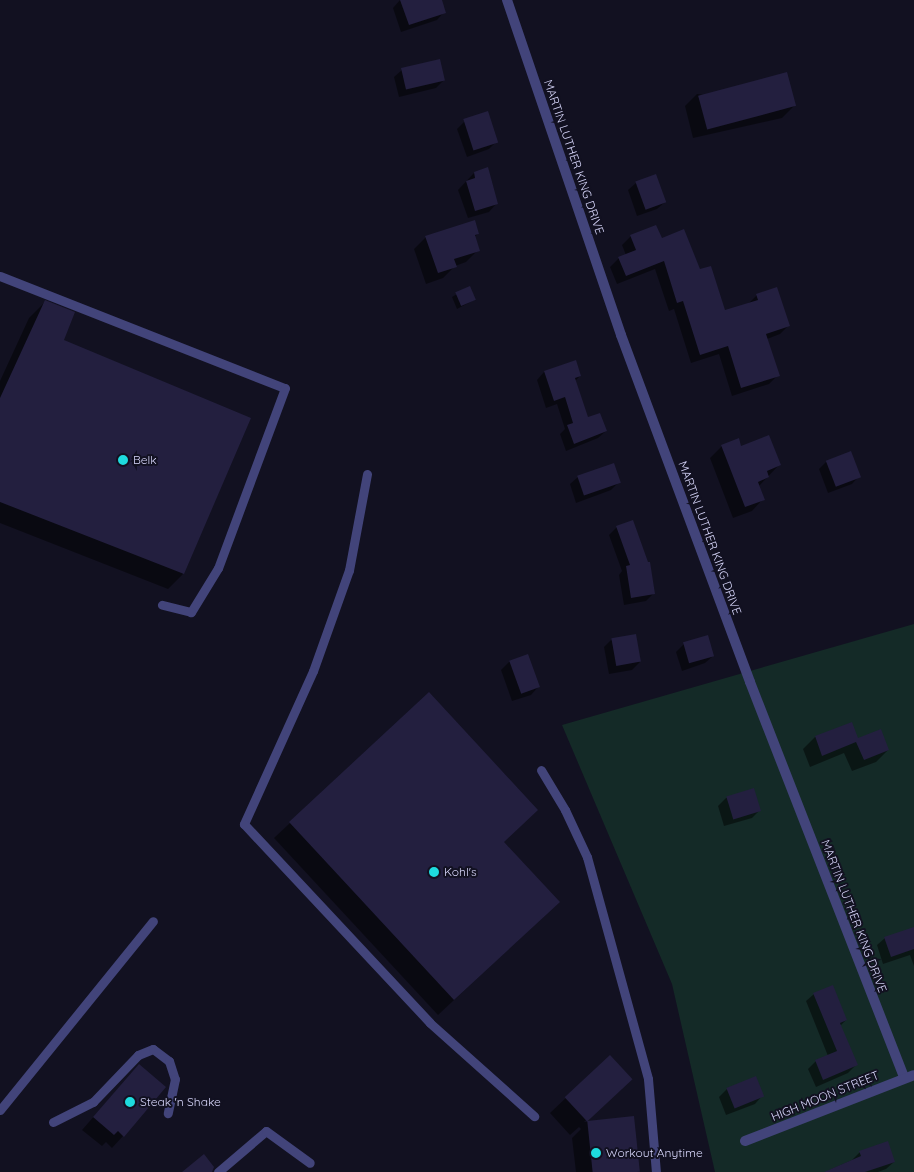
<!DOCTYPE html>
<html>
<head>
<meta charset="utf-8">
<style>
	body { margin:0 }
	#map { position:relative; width:914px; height:1172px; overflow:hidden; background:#121121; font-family:Quicksand,sans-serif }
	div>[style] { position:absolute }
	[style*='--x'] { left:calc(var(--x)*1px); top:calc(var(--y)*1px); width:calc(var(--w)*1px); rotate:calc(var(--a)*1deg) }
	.green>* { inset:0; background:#142a27 }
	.shadow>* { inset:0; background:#0007 }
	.building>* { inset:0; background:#231f3f; transform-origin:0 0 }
	.service>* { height:9px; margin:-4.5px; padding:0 4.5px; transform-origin:4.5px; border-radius:4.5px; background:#42447a }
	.minor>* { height:10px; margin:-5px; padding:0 5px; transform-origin:5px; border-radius:5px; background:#42447a }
	.dots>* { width:14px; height:14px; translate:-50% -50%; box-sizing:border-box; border:2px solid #121121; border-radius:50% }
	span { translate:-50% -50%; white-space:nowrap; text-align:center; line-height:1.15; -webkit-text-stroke:4px #121121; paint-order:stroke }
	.street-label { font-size:12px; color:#d7d6fa }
	.poi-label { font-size:12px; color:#d7d6fa }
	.left { translate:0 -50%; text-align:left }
</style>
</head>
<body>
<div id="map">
	<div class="green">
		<i style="clip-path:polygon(914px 624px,914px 1172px,715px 1172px,672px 984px,562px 725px)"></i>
	</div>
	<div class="shadow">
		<i style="clip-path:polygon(400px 0,435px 0,444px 12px,437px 20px,401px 32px,393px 8px)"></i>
		<i style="clip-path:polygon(402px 70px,444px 80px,436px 88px,399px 97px,394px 77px)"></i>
		<i style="clip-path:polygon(697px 94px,794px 106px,782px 118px,693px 138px,685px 106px)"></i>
		<i style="clip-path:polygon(465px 121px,497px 141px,489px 149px,467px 157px,457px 129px)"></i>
		<i style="clip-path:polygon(474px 173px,496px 204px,489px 212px,468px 218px,458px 190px)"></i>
		<i style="clip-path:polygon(636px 183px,665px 202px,657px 209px,637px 216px,628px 190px)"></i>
		<i style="clip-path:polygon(478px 234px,474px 237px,478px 250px,466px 262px,455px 266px,443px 278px,426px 284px,414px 249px,426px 237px)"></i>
		<i style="clip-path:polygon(631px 236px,661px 239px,699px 271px,724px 312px,748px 304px,757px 295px,789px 325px,780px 334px,767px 339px,778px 375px,769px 384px,732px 396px,719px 354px,691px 363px,674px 309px,669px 311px,655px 269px,617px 284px,610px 267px,619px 258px,626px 255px,622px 245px)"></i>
		<i style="clip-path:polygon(469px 287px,474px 300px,457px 309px,452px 297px)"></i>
		<i style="clip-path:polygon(45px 302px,62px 341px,183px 574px,168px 589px,0 523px,0 381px,29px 318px)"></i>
		<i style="clip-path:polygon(544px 372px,580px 376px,575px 381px,587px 419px,606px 431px,598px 438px,566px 451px,560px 434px,565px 429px,557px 404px,546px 408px,537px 380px)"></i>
		<i style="clip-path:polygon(722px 446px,740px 447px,779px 465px,759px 486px,763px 499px,752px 511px,733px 518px,710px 458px)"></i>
		<i style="clip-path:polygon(826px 462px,859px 476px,852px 484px,828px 493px,819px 469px)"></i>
		<i style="clip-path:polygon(578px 477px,619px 482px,611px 490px,576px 503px,570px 484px)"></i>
		<i style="clip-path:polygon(617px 527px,654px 593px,646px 601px,624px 605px,619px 575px,622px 571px,609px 535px)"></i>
		<i style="clip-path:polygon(611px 640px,640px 662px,632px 670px,609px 674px,604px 647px)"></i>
		<i style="clip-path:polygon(684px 644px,713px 656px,705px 663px,682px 671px,676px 652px)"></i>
		<i style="clip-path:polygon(528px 656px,538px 687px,531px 695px,512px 701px,501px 670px,509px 662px)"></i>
		<i style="clip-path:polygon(851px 723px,858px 740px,888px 750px,876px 762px,852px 771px,844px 753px,810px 767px,803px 749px,815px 737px)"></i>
		<i style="clip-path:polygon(754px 790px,760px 810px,752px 818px,724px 826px,718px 806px,726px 798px)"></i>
		<i style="clip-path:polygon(290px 823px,503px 842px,542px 918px,438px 1015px,274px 838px)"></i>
		<i style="clip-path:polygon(914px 928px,914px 966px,910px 955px,883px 964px,877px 945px,885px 938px)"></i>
		<i style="clip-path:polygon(814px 994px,846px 1020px,840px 1026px,856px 1065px,848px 1073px,816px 1087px,808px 1069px,816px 1061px,828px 1056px,806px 1001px)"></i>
		<i style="clip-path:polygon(610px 1056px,614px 1094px,584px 1122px,633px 1118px,639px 1172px,576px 1172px,572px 1138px,581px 1129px,579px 1127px,570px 1135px,550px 1113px)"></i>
		<i style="clip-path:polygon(139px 1065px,123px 1136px,112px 1148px,106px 1142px,102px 1146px,82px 1130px)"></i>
		<i style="clip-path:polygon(727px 1089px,762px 1096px,755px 1104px,726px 1115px,719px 1097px)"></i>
		<i style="clip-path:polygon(860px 1152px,894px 1162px,886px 1169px,878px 1172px,825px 1172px,852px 1160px)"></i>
	</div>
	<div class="building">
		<i style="clip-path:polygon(400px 0,442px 0,446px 13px,409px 25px)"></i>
		<i style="left:440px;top:59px;width:22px;height:40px;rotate:77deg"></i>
		<i style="left:787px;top:72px;width:35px;height:92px;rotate:75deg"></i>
		<i style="left:488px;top:111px;width:33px;height:26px;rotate:72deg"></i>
		<i style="clip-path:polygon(488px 167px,498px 204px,475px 211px,466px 181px,475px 178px,474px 172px)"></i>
		<i style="left:656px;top:174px;width:30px;height:22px;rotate:70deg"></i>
		<i style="clip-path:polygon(475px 220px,479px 234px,475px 235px,480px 251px,454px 259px,457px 267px,438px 273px,425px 236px)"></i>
		<i style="clip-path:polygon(656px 225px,662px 238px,684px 229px,700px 269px,711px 266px,725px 310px,758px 300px,756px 294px,777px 287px,790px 326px,766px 334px,780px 376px,741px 388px,728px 346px,700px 355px,683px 301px,677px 303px,664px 261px,626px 276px,618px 257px,636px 250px,630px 235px)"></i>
		<i style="left:470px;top:286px;width:15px;height:16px;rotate:67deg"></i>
		<i style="clip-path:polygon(45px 300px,75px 312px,64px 340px,251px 418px,184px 574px,0 502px,0 398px)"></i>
		<i style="clip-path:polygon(576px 360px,581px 376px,575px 378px,588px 417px,600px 413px,607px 431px,574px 444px,567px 425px,573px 423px,565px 397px,554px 401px,544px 371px)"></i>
		<i style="clip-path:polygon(769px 435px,781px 465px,767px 471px,769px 477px,758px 482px,765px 500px,745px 507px,721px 445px,739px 438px,741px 446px)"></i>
		<i style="left:851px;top:451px;width:28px;height:27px;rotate:69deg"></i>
		<i style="left:614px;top:463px;width:21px;height:39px;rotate:71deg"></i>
		<i style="clip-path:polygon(633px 520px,648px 562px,650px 562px,655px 594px,631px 598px,626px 566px,630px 565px,616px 526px)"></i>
		<i style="left:636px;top:634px;width:28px;height:25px;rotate:80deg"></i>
		<i style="left:708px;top:635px;width:22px;height:26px;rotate:74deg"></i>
		<i style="left:528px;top:654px;width:35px;height:20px;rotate:70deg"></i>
		<i style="clip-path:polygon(429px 692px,538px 810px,504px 842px,560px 902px,454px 1000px,289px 822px)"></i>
		<i style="clip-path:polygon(852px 722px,858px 738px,881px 729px,889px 750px,864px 760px,856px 742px,822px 756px,815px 736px)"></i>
		<i style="left:754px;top:788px;width:24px;height:29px;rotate:73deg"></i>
		<i style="clip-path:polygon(914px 927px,914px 949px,891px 957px,884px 937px)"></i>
		<i style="clip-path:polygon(833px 985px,847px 1020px,840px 1023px,858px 1065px,823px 1080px,815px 1060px,837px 1051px,813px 993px)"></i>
		<i style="left:610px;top:1055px;width:33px;height:62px;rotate:47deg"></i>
		<i style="clip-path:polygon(139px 1064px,166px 1087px,124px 1137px,118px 1131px,114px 1135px,93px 1117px)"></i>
		<i style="left:756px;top:1076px;width:22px;height:32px;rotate:68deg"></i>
		<i style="left:634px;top:1116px;width:56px;height:47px;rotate:84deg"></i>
		<i style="clip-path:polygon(888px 1141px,895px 1162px,865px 1172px,824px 1172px,861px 1156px,859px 1151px)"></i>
		<i style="clip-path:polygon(204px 1154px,214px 1167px,212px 1172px,182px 1172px)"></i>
	</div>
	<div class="service">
		<i style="--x:0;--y:276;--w:306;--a:21.5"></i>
		<i style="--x:285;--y:388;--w:192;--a:110.4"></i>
		<i style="--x:218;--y:568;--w:52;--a:121.5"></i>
		<i style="--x:191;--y:612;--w:30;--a:-166"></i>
		<i style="--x:367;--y:474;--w:98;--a:100.6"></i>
		<i style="--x:349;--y:570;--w:107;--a:109.6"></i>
		<i style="--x:313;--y:671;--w:168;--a:114.3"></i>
		<i style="--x:244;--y:824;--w:272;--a:46.9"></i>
		<i style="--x:430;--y:1023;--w:140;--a:41.8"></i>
		<i style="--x:541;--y:770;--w:47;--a:59"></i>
		<i style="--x:565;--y:810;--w:52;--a:64.9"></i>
		<i style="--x:587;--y:857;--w:230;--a:74.6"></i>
		<i style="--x:648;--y:1079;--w:93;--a:85.1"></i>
		<i style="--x:0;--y:1110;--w:243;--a:-51"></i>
		<i style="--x:53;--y:1122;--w:45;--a:-26.6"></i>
		<i style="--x:93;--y:1102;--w:65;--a:-46.2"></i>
		<i style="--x:138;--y:1055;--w:16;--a:-22"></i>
		<i style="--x:153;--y:1049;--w:20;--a:37"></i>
		<i style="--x:169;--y:1061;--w:19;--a:72"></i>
		<i style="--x:175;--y:1079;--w:35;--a:102"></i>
		<i style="--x:218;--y:1172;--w:63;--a:-40.5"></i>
		<i style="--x:266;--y:1131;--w:54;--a:36"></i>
	</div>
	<div class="minor">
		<i style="--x:507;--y:0;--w:354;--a:71.2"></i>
		<i style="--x:621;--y:335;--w:370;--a:69.6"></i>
		<i style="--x:750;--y:682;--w:425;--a:68.7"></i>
		<i style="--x:745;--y:1141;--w:181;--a:-21.3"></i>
	</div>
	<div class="dots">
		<i style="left:123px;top:460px;background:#1edbde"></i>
		<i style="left:434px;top:872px;background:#1edbde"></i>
		<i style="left:130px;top:1102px;background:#1edbde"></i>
		<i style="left:596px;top:1153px;background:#1edbde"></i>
	</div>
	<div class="street-label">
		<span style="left:574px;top:157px;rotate:71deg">MARTIN LUTHER KING DRIVE</span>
		<span style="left:710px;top:538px;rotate:70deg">MARTIN LUTHER KING DRIVE</span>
		<span style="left:854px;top:916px;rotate:69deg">MARTIN LUTHER KING DRIVE</span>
		<span style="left:825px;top:1096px;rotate:-22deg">HIGH MOON STREET</span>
	</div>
	<div class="poi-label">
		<span class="left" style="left:133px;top:460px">Belk</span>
		<span class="left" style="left:444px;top:872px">Kohl's</span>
		<span class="left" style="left:140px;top:1102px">Steak 'n Shake</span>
		<span class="left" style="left:606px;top:1153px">Workout Anytime</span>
	</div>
</div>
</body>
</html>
